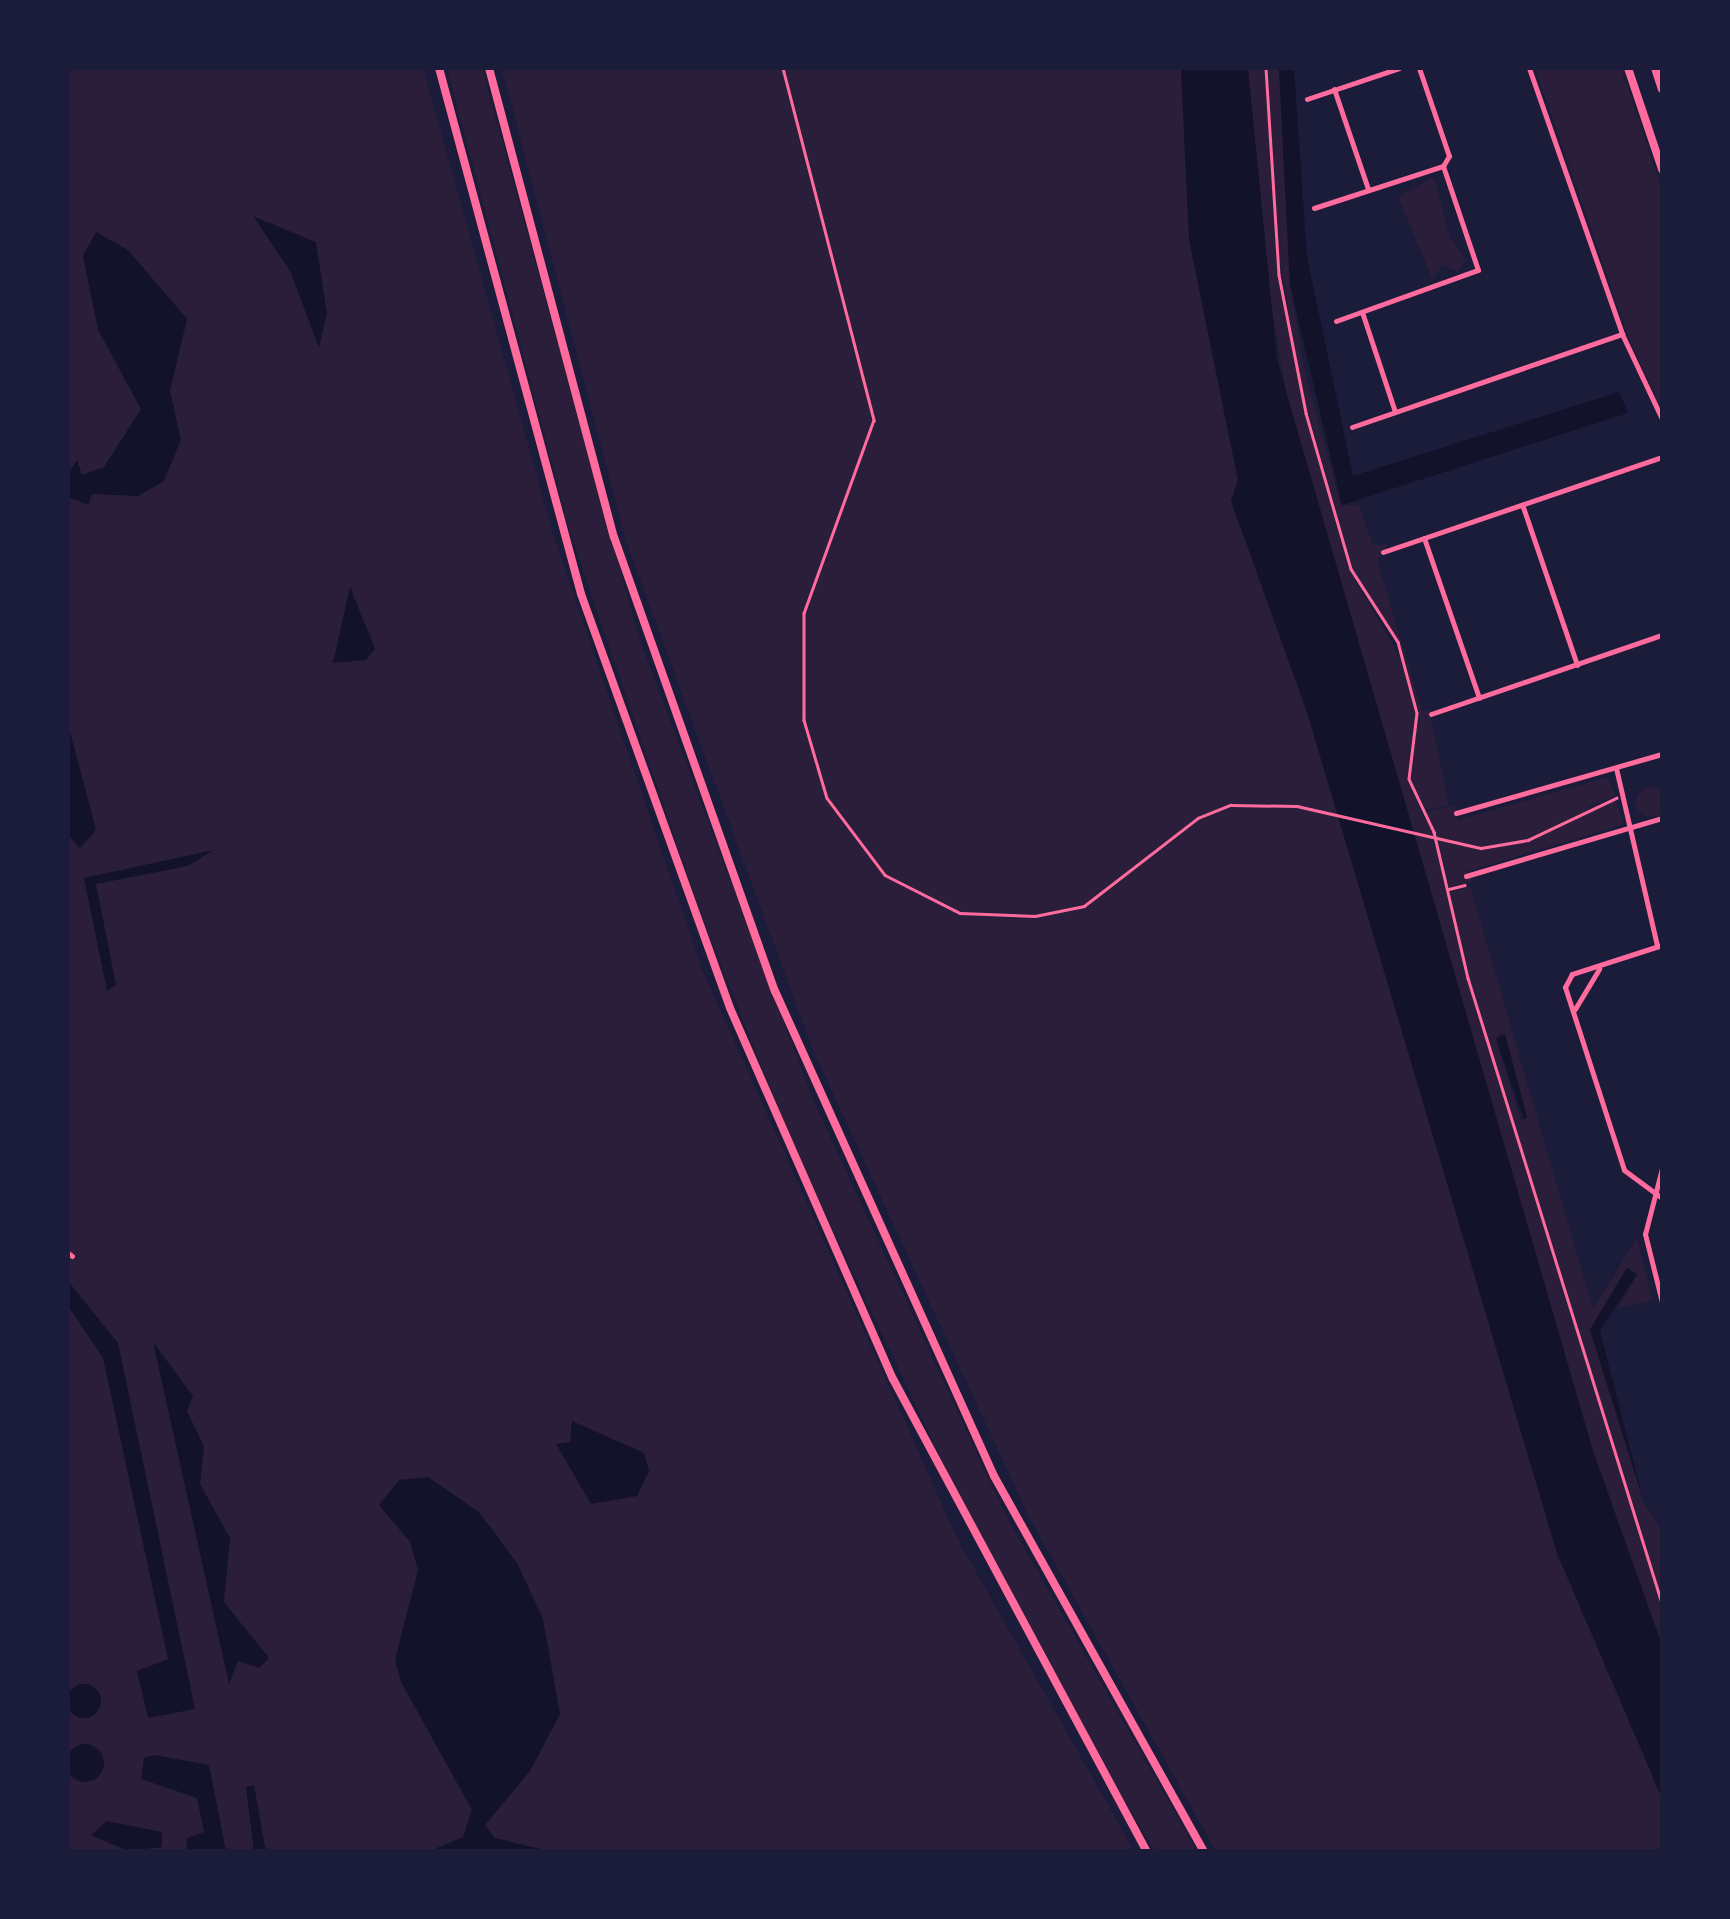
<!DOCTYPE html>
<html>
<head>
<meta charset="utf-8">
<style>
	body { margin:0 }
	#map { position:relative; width:1730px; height:1919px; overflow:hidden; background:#1b1b3a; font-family:"Public Sans",sans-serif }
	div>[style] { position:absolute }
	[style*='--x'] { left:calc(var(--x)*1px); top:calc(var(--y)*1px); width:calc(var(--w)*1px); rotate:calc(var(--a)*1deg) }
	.green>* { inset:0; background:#2a1e3b }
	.round { border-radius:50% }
	.water>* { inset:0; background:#12122b }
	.path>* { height:2.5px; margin:-1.25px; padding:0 1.25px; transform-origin:1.25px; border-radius:1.25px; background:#ff6b9d }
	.minor>* { height:5px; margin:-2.5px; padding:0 2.5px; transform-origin:2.5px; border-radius:2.5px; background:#ff6b9d }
	.primary>* { height:8px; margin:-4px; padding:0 4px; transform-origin:4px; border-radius:4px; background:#ff6b9d }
	.motorway>* { height:8px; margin:-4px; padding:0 4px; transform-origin:4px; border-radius:4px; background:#ff6b9d }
	span { translate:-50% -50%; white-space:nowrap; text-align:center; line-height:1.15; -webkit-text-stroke:10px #1b1b3a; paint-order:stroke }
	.frame { position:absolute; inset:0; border:70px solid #1b1b3a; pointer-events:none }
</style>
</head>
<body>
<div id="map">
	<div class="green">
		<i style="clip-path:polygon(68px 68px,423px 68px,553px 534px,701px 967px,958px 1540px,1134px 1851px,68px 1851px)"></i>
		<i style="clip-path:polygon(447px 68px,482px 68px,638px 635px,813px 1100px,1006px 1516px,1197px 1851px,1155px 1851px,1110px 1776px,978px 1537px,794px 1147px,705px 926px,570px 532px)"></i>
		<i style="clip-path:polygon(502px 68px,1181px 68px,1189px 239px,1238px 481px,1231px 501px,1307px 712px,1557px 1553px,1662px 1798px,1662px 1851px,1216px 1851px,1029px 1517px,813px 1050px,626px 541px)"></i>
		<i style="clip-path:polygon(1248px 68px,1265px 68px,1278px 275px,1305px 413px,1349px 570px,1400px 657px,1416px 713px,1407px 780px,1434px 838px,1467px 978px,1662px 1606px,1662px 1645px,1593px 1451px,1290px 414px,1258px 230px)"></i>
		<i style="clip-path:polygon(1268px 68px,1279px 68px,1290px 285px,1304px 368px,1341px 505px,1359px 505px,1373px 545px,1388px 545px,1377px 560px,1422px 711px,1429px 710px,1449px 804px,1434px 809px,1422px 810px,1408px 771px,1419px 712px,1399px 642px,1352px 569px,1300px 382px,1278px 247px)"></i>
		<i style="clip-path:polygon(1535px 68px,1621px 68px,1662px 189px,1662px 409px,1629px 339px)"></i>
		<i style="clip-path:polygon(1434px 177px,1450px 237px,1466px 259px,1457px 272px,1442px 265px,1433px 280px,1398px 197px)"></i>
		<i style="clip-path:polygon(1608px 777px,1615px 796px,1583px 810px,1616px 801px,1624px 824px,1466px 872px,1475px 881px,1449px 887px,1424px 813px,1456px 805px,1458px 820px)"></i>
		<i class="round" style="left:1636px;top:787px;width:30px;height:30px"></i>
		<i style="clip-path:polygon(evenodd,1470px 886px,1593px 1309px,1637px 1238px,1652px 1300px,1618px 1308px,1637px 1275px,1627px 1268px,1593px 1324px,1644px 1503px,1662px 1529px,1662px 1599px,1469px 977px,1450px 892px,1470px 886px,1501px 1032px,1527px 1117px,1521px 1120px,1496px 1039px,1501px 1032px)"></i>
	</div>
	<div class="water">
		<i style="clip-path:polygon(1181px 68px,1248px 68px,1277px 360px,1593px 1451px,1662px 1645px,1662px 1798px,1557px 1553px,1307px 712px,1231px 501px,1238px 480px,1189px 239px)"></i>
		<i style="clip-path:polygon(1279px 68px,1294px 68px,1307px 257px,1353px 476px,1619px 392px,1628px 413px,1342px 505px,1290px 285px)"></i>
		<i style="clip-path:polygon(253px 216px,316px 242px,327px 314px,319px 347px,290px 271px)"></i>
		<i style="clip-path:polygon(96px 232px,128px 250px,187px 319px,170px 391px,181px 440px,164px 481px,138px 496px,92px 494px,88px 505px,68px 497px,68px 474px,77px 460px,82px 475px,104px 467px,141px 409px,98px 330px,83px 256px)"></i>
		<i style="clip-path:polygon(350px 587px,375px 649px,366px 660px,333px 663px)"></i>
		<i style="clip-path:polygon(68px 724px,96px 830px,80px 848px,68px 835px)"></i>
		<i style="clip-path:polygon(214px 850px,188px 866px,96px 884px,116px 985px,107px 991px,84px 878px)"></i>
		<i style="clip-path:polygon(1505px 1034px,1527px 1117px,1524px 1120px,1496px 1039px)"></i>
		<i style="clip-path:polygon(1627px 1268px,1637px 1274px,1600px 1331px,1644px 1503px,1590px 1330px)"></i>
		<i style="clip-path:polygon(68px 1281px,118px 1343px,195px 1709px,148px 1718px,137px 1671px,168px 1659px,103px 1358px,68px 1306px)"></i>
		<i style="clip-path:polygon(153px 1342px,193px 1396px,187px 1411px,204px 1447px,200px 1484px,230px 1538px,224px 1602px,269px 1658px,259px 1668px,238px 1661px,229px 1684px)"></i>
		<i style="clip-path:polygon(572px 1421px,644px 1453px,649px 1471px,637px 1496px,591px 1504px,556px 1444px,570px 1442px)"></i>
		<i style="clip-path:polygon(428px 1477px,479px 1512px,517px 1563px,543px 1619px,560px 1714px,530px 1771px,485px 1825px,495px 1838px,549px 1851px,430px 1851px,463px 1837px,472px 1810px,401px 1682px,395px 1660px,418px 1570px,410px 1542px,379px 1505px,399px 1480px)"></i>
		<i class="round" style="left:67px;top:1684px;width:34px;height:34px"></i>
		<i class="round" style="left:66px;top:1744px;width:38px;height:38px"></i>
		<i style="clip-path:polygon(154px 1755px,209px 1765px,226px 1851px,186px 1849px,187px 1838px,204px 1832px,197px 1798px,141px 1779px,144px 1758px)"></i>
		<i style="clip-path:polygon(254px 1785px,263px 1836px,266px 1851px,254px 1851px,246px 1787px)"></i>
		<i style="clip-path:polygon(107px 1821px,162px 1832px,162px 1847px,128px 1851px,91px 1835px)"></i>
	</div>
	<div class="path">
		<i style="--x:783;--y:68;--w:364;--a:75.5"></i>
		<i style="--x:874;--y:420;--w:205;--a:109.9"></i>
		<i style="--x:804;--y:613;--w:107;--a:90"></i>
		<i style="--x:804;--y:720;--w:81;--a:73.6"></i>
		<i style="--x:827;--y:798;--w:96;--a:53"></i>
		<i style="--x:885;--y:875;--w:84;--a:26.9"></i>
		<i style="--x:960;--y:913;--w:75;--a:2.3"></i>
		<i style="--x:1035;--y:916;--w:50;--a:-11.5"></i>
		<i style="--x:1084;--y:906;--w:144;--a:-37.7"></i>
		<i style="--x:1198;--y:818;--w:35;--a:-22"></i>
		<i style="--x:1231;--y:805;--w:66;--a:0.9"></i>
		<i style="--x:1297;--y:806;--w:189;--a:12.9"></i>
		<i style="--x:1481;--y:848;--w:48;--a:-9.7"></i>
		<i style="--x:1528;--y:840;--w:98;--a:-25.5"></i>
		<i style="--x:1266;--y:68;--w:207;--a:86.4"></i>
		<i style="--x:1279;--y:275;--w:141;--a:78.9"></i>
		<i style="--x:1306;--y:413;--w:162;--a:73.9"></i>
		<i style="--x:1351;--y:569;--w:87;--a:57.2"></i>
		<i style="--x:1398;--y:642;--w:73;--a:75"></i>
		<i style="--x:1417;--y:713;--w:66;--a:96.9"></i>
		<i style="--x:1409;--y:779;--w:59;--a:64.7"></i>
		<i style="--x:1434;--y:832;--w:150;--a:76.9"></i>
		<i style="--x:1468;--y:978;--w:654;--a:72.76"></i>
		<i style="--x:1449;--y:889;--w:16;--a:-14"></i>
	</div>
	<div class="minor">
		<i style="--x:1419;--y:68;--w:93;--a:71.2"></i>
		<i style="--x:1449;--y:156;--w:12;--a:121"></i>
		<i style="--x:1529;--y:68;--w:282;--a:70.7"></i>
		<i style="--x:1622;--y:334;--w:94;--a:64.8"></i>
		<i style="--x:1334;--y:89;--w:106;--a:71.2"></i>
		<i style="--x:1307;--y:99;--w:97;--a:-18.6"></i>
		<i style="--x:1314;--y:208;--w:136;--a:-18"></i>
		<i style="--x:1362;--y:312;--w:105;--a:71.7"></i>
		<i style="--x:1336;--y:321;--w:151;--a:-19.8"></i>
		<i style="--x:1478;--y:270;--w:110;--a:-108.6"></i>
		<i style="--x:1352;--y:427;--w:286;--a:-19"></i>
		<i style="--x:1523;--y:507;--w:167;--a:71.1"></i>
		<i style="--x:1424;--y:538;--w:169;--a:71"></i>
		<i style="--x:1383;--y:552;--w:295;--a:-18.8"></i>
		<i style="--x:1431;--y:714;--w:244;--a:-18.9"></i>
		<i style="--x:1616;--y:768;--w:183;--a:77"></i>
		<i style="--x:1456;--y:813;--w:214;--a:-16"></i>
		<i style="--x:1466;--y:876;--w:204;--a:-16.5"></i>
		<i style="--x:1662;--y:945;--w:95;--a:162.1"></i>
		<i style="--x:1572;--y:974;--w:15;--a:118"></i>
		<i style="--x:1565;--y:987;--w:192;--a:72.1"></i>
		<i style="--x:1624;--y:1170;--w:47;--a:36.4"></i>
		<i style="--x:1575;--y:1009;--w:47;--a:-59"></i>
		<i style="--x:1662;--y:1168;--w:68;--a:104.4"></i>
		<i style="--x:1645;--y:1234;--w:70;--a:76"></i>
		<i style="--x:68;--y:1253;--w:5;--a:37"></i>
	</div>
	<div class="primary">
		<i style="--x:1628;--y:68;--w:107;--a:71.4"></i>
		<i style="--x:1655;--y:68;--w:22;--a:72"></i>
	</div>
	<div class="motorway">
		<i style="--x:439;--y:68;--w:545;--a:74.89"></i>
		<i style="--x:581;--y:594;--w:440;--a:70.2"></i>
		<i style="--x:730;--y:1008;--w:405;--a:66.3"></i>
		<i style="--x:893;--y:1379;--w:537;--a:61.76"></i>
		<i style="--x:489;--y:68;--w:485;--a:75.1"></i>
		<i style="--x:614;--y:537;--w:482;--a:70.5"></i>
		<i style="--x:775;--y:991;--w:532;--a:65.7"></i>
		<i style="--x:994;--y:1476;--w:431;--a:60.8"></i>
	</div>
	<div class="frame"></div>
</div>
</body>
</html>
